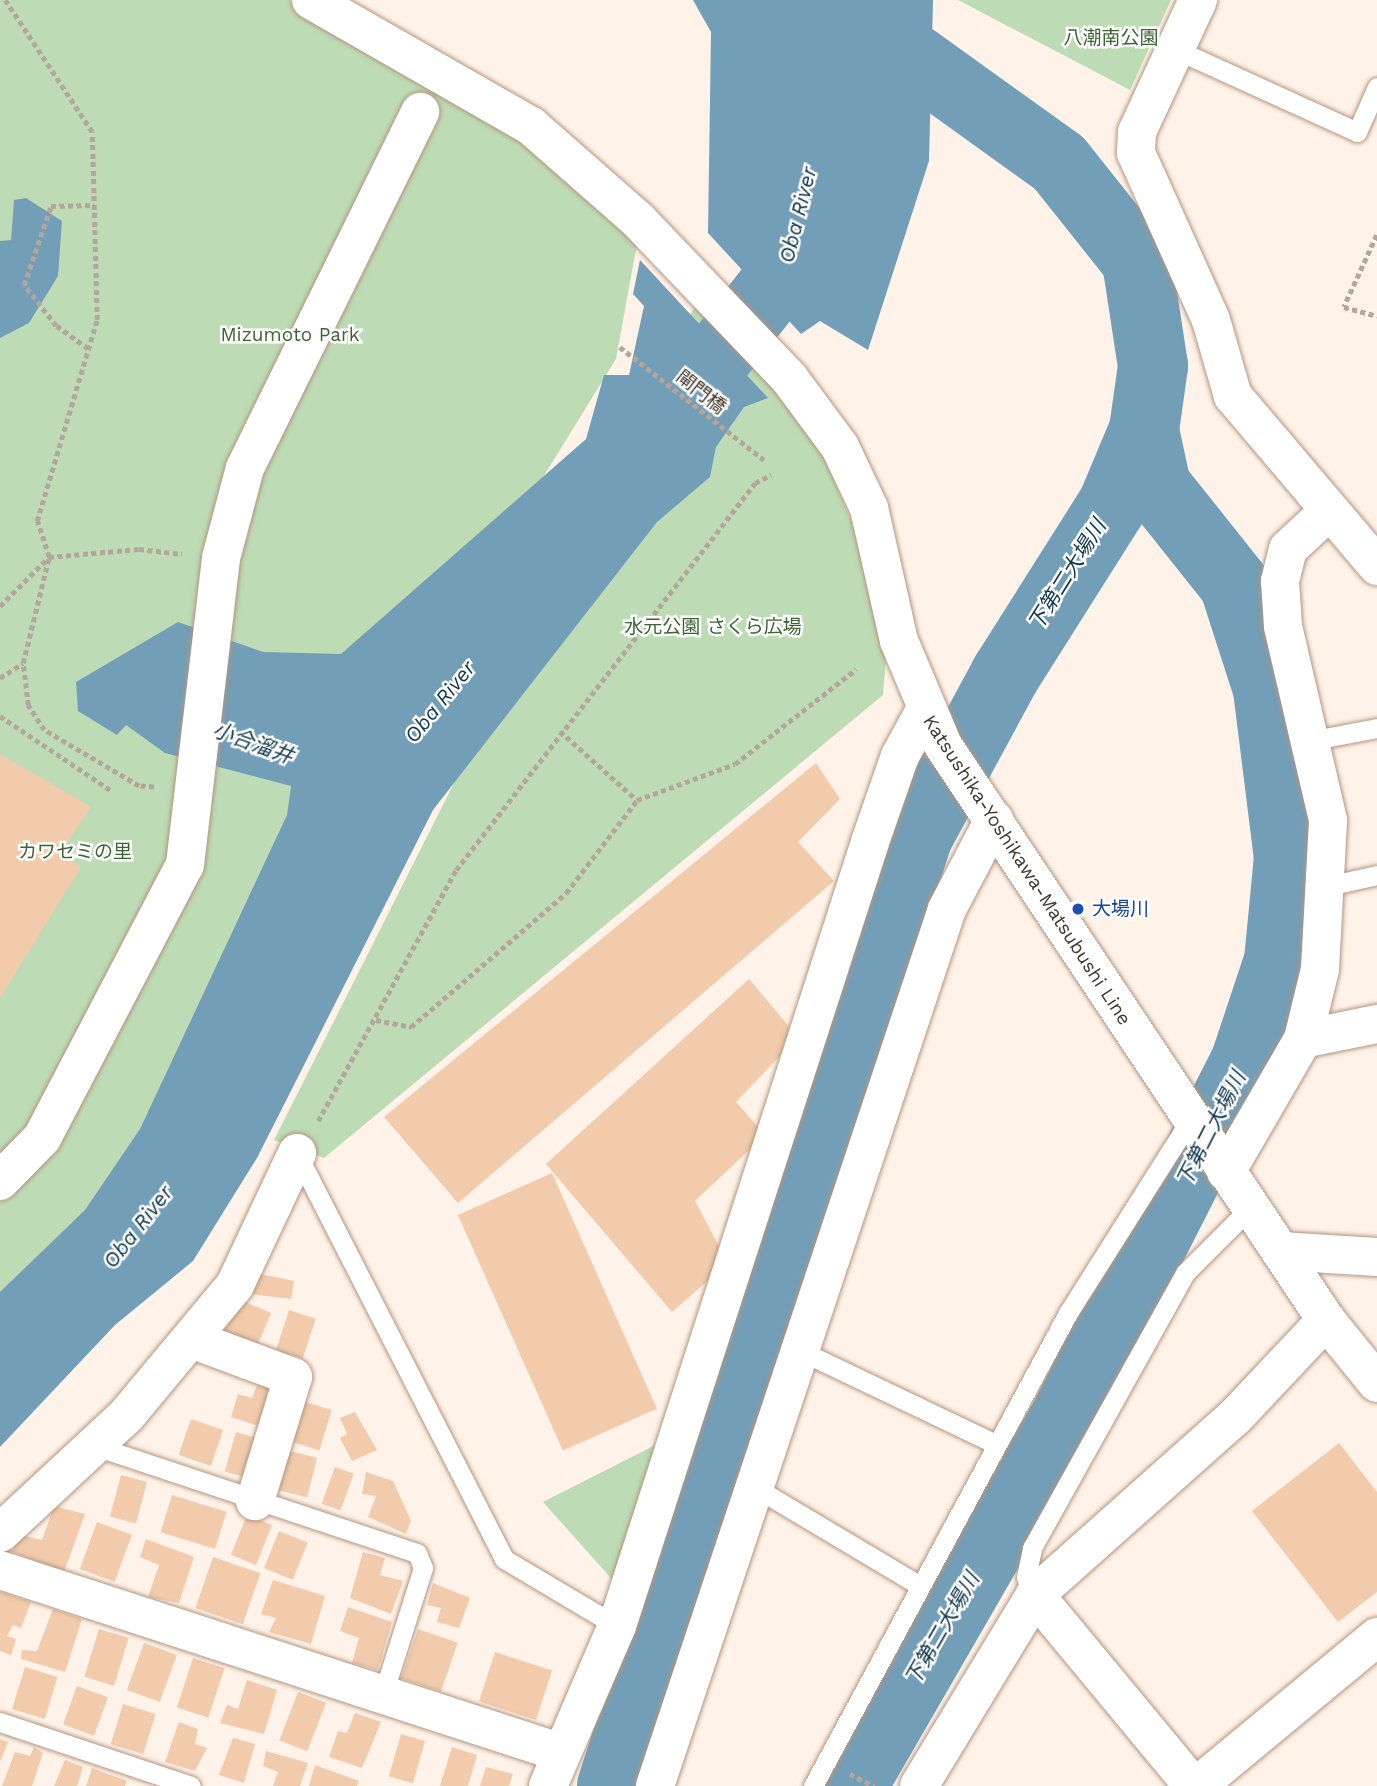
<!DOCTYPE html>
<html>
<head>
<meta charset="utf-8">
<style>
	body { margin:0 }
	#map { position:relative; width:1377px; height:1786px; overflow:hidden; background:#fff2e8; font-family:"Work Sans","Noto Sans JP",sans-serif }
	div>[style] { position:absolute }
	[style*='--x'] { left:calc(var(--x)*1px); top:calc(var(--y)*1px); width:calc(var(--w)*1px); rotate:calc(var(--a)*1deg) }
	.green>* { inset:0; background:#bddcb6 }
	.water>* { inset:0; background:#739eb8 }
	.river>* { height:70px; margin:-35px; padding:0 35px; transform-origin:35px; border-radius:35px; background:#739eb8 }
	.building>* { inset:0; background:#f1cbac; transform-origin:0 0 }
	.path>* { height:4.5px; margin-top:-2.25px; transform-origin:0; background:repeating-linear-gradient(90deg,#b3a69c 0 5px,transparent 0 8.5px) }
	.roads { filter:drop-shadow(0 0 2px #b2967f) drop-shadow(0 0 2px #b2967f) }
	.lane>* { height:19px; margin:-9.5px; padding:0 9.5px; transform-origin:9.5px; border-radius:9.5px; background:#fff }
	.street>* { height:38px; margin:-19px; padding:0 19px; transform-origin:19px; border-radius:19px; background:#fff }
	.primary>* { height:38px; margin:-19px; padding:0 19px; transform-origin:19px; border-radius:19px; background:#fff }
	.dots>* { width:19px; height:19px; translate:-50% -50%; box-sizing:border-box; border:4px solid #fff; border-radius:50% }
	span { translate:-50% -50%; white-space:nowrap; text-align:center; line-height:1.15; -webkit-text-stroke:5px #fff; paint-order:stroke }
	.park-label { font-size:19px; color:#3b6431 }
	.street-label { font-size:19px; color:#43372d }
	.transit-label { font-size:19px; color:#164399 }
	.left { translate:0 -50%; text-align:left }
	.water-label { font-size:21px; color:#11374a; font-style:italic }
</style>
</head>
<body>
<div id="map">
	<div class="green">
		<i style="clip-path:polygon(0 0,290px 0,488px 112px,637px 244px,616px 359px,65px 1252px,0 1295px)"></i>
		<i style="clip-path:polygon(958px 0,1171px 0,1130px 90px)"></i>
		<i style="clip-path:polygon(697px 301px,806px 414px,851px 520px,887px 648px,883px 695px,324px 1158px,274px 1140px)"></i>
		<i style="clip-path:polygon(667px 1439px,618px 1586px,543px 1502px)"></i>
	</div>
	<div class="water">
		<i style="clip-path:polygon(693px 0,933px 0,929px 161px,868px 350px,820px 321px,801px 334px,708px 233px,711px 32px)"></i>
		<i style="clip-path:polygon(26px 198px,62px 221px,58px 276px,29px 323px,0 338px,0 241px,11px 240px,14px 200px)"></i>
		<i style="clip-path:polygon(640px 260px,768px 398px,744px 407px,716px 447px,710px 477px,657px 522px,433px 810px,257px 1158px,193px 1261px,115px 1325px,0 1447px,0 1292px,85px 1210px,140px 1129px,287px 815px,291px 786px,165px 753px,126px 725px,117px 735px,78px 711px,76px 682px,178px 622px,263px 652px,341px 654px,586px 439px,604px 375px,629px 375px,644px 306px,633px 294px)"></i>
	</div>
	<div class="river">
		<i style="--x:664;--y:425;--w:194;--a:-51.9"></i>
		<i style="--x:784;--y:272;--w:68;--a:-76.4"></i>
		<i style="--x:612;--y:1786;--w:998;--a:-72.15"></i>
		<i style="--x:918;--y:836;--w:183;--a:-61.6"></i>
		<i style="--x:1005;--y:675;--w:202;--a:-57.7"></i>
		<i style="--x:1113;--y:504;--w:80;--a:-67.3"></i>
		<i style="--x:1144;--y:430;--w:65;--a:-82"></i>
		<i style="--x:1153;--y:366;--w:106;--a:-98.7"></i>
		<i style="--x:1137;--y:261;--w:125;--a:-128.5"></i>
		<i style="--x:1059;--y:163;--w:279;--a:-144.3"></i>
		<i style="--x:852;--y:1786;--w:419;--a:-60"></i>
		<i style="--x:1062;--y:1423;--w:404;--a:-63.1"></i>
		<i style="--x:1245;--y:1063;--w:108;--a:-71.6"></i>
		<i style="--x:1279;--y:961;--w:103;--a:-84.5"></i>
		<i style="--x:1289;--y:858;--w:170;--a:-97.1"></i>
		<i style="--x:1268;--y:689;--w:110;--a:-107.9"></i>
		<i style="--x:1234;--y:584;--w:125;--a:-128.5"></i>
		<i style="--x:1156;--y:486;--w:57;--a:-102.1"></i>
	</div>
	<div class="building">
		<i style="clip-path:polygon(0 754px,91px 807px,60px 853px,81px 867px,0 998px)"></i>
		<i style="clip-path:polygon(816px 763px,840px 799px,798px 842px,834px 881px,458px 1203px,384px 1117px)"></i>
		<i style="clip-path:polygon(749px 979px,798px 1037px,736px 1102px,765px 1135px,695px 1201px,728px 1263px,672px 1312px,546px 1164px)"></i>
		<i style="left:552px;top:1173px;width:258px;height:103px;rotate:66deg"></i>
		<i style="clip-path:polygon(256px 1273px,294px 1281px,291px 1299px,250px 1294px)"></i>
		<i style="left:238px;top:1299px;width:36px;height:36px;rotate:23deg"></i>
		<i style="left:289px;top:1310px;width:28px;height:42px;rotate:18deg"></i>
		<i style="clip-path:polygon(258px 1383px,275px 1390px,262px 1427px,231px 1417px,238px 1394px,252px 1398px)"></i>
		<i style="left:302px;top:1401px;width:31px;height:42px;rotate:17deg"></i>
		<i style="clip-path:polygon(355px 1412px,377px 1450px,352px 1461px,340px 1438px,347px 1434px,340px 1418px)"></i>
		<i style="left:191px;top:1419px;width:34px;height:38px;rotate:19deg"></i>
		<i style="left:236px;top:1432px;width:25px;height:41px;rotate:16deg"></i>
		<i style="clip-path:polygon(1339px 1443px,1377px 1492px,1377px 1592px,1338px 1622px,1252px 1511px)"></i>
		<i style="left:286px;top:1450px;width:32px;height:41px;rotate:14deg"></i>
		<i style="left:335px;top:1467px;width:20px;height:39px;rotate:20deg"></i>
		<i style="clip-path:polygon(366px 1472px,393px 1481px,411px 1521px,406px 1534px,368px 1517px,376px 1496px,362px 1494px)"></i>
		<i style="left:121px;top:1475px;width:27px;height:43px;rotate:15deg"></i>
		<i style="left:172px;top:1495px;width:57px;height:39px;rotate:17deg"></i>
		<i style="clip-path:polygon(54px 1506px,85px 1514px,64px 1572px,12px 1552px,20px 1535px,42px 1540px)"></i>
		<i style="left:247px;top:1515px;width:27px;height:43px;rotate:22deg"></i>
		<i style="left:97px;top:1522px;width:37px;height:50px;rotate:20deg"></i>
		<i style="left:279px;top:1531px;width:31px;height:40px;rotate:22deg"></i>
		<i style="clip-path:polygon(146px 1539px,194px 1557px,179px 1603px,148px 1597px,159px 1565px,140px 1557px)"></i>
		<i style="clip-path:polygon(363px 1552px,385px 1558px,380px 1575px,403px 1581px,391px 1614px,350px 1598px)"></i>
		<i style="left:213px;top:1557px;width:50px;height:54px;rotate:19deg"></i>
		<i style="clip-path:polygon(273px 1580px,325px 1596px,311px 1644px,269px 1632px,276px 1618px,261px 1614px)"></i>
		<i style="clip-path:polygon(433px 1583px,470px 1598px,459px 1628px,437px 1622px,441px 1608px,427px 1605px)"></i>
		<i style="clip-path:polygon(0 1592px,31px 1602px,21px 1628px,13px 1625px,7px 1636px,16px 1639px,11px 1655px,0 1651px)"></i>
		<i style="clip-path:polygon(348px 1607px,392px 1622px,378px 1670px,352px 1663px,359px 1638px,340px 1631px)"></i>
		<i style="clip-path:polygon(53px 1609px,82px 1619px,65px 1672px,21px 1659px,22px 1650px,37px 1651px)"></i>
		<i style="left:99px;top:1629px;width:31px;height:50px;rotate:17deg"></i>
		<i style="left:418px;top:1629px;width:42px;height:52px;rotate:19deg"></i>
		<i style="left:144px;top:1643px;width:35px;height:50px;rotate:20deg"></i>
		<i style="left:495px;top:1652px;width:60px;height:52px;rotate:18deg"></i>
		<i style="left:193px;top:1658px;width:33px;height:52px;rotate:18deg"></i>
		<i style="left:25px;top:1667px;width:34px;height:44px;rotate:17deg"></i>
		<i style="clip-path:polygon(247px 1680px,277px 1690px,264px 1734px,220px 1723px,227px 1705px,238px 1709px)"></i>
		<i style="left:77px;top:1686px;width:33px;height:41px;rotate:20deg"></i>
		<i style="left:298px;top:1692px;width:30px;height:52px;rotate:21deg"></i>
		<i style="left:123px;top:1704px;width:34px;height:42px;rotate:17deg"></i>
		<i style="clip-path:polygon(355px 1713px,381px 1722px,362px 1768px,329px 1757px,338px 1731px,347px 1733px)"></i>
		<i style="clip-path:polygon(179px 1722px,198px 1729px,195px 1744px,207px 1748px,195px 1771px,165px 1762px)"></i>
		<i style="left:401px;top:1734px;width:25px;height:44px;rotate:16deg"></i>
		<i style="clip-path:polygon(233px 1738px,255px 1744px,244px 1783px,219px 1775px)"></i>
		<i style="clip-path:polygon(0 1739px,8px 1742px,0 1762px)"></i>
		<i style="clip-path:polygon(34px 1747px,43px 1753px,32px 1786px,2px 1786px,15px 1752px,30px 1756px)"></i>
		<i style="clip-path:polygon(452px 1747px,477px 1755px,468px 1786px,440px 1786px)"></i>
		<i style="clip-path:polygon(266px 1751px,308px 1763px,300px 1786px,273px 1786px,278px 1772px,263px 1766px)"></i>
		<i style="clip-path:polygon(65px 1760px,83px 1767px,77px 1786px,54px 1786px)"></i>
		<i style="clip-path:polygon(315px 1765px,359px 1781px,357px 1786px,309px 1786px)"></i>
		<i style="clip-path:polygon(486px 1767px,513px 1774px,509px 1786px,480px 1786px)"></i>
		<i style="clip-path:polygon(92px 1768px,127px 1781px,125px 1786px,86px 1786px)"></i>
	</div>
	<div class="path">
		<i style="--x:1377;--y:235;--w:79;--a:114.6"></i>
		<i style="--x:1344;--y:307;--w:34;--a:15"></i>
		<i style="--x:620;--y:347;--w:183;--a:38.1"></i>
		<i style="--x:88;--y:349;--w:39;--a:-144"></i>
		<i style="--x:56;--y:326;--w:52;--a:-128"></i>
		<i style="--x:24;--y:285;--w:83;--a:-71.1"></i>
		<i style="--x:51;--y:206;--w:43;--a:-1.3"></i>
		<i style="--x:0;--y:606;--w:69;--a:-45"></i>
		<i style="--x:49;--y:557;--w:38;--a:-108"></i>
		<i style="--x:37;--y:521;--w:210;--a:-73.4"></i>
		<i style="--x:97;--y:320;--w:188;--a:-91.5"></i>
		<i style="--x:92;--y:132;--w:158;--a:-123.4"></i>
		<i style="--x:0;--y:678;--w:27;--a:-33"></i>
		<i style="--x:0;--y:716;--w:135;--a:33.8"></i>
		<i style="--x:560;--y:731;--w:103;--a:41.9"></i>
		<i style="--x:154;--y:787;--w:15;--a:-176"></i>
		<i style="--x:139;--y:786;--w:110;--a:-149.5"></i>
		<i style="--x:44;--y:730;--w:30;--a:-123"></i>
		<i style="--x:28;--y:705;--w:42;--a:-96.8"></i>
		<i style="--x:23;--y:663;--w:109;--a:-76.2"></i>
		<i style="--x:49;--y:557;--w:90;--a:-5.1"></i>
		<i style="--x:139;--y:549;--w:43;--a:6.6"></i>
		<i style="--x:376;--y:1020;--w:36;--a:11"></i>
		<i style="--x:411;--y:1027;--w:205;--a:-40.8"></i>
		<i style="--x:566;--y:893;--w:117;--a:-52.6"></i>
		<i style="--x:637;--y:800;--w:104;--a:-20.2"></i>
		<i style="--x:735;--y:764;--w:154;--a:-38.1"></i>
		<i style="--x:318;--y:1121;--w:286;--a:-61.2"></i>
		<i style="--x:456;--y:870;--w:489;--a:-52.3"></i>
		<i style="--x:755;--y:483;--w:18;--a:-27"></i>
		<i style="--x:850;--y:1774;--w:27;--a:27"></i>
	</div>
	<div class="roads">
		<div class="lane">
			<i style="--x:1175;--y:49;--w:200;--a:24.5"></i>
			<i style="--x:1357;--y:132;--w:49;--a:-66"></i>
			<i style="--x:1314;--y:740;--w:64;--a:-10.8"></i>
			<i style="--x:1328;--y:886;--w:50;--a:-12.7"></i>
			<i style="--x:297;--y:1154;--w:455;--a:62.9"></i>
			<i style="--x:504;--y:1559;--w:131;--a:30.7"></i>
			<i style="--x:803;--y:1352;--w:214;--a:25.5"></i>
			<i style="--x:95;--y:1446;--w:339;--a:18.4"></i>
			<i style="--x:417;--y:1553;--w:16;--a:68"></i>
			<i style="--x:423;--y:1568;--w:135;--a:107.6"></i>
			<i style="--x:756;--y:1488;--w:190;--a:30.8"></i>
			<i style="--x:1035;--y:1595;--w:20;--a:-117"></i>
			<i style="--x:1026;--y:1577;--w:30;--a:-78"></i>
			<i style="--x:1032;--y:1548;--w:315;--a:-60.9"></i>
			<i style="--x:1185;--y:1273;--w:92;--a:-45"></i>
			<i style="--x:0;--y:1722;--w:201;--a:18.5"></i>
			<i style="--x:813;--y:1786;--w:537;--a:-61.67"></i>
			<i style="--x:1068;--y:1313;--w:228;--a:-57.7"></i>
		</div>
		<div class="street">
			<i style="--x:1198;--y:0;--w:145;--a:114.8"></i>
			<i style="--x:1137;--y:132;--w:21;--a:93"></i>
			<i style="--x:1136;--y:153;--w:183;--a:65.8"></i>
			<i style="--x:1211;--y:320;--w:79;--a:73.9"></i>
			<i style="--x:1233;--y:396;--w:223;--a:49.7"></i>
			<i style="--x:1303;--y:1039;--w:76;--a:-11.5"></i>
			<i style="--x:1226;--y:1172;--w:154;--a:-59.9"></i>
			<i style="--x:1303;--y:1039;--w:72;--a:-76.3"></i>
			<i style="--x:1320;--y:969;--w:149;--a:-86.9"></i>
			<i style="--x:1328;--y:820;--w:199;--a:-103.1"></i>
			<i style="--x:1283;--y:626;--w:45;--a:-93.8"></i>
			<i style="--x:1280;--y:581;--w:33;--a:-76"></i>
			<i style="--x:1288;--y:549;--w:54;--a:-42.8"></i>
			<i style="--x:0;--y:1181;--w:60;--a:-45.7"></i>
			<i style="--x:42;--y:1138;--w:308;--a:-62.4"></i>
			<i style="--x:185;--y:865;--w:309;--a:-83.3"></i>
			<i style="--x:221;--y:558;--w:93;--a:-75.1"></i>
			<i style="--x:245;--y:468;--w:397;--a:-63.8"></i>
			<i style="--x:1280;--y:1251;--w:97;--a:3.5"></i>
			<i style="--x:191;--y:1339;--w:109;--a:20.4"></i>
			<i style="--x:293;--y:1377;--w:130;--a:107"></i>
			<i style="--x:0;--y:1533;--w:172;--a:-42.9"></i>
			<i style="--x:126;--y:1416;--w:170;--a:-50.2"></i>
			<i style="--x:235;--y:1285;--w:146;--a:-64.8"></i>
			<i style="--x:0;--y:1570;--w:588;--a:18.03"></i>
			<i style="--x:1035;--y:1595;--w:248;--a:50.4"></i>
			<i style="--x:548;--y:1786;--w:174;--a:-66.7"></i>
			<i style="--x:617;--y:1626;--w:824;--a:-72.11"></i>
			<i style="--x:870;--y:842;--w:91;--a:-70.8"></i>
			<i style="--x:900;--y:756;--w:50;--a:-61.4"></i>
			<i style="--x:655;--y:1786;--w:924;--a:-71.58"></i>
			<i style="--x:947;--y:909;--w:101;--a:-62.2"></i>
			<i style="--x:919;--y:1786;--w:223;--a:-58.7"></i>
			<i style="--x:1035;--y:1595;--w:269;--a:-41.7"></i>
			<i style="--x:1236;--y:1416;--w:132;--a:-46.8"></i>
			<i style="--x:1197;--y:1786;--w:234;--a:-39.6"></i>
		</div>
		<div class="primary">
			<i style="--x:311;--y:0;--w:254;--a:29.8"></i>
			<i style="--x:531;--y:126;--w:144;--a:41.3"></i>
			<i style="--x:639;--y:221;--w:217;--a:46.3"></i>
			<i style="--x:789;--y:378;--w:86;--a:53.5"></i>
			<i style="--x:840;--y:447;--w:68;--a:64.6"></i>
			<i style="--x:869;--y:508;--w:136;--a:77.3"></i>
			<i style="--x:899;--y:641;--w:113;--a:67.1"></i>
			<i style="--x:943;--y:745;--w:691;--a:56.33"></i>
			<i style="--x:1326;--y:1320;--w:81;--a:51"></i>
		</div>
	</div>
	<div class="dots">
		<i style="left:1078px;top:909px;background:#1a4fb4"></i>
	</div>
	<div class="park-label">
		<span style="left:1111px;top:38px">八潮南公園</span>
		<span style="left:290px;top:335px">Mizumoto Park</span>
		<span style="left:713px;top:627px">水元公園 さくら広場</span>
		<span style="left:75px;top:852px">カワセミの里</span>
	</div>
	<div class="street-label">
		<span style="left:701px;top:392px;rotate:38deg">閘門橋</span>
		<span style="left:1027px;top:870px;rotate:57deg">Katsushika-Yoshikawa-Matsubushi Line</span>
	</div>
	<div class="transit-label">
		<span class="left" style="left:1092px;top:909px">大場川</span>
	</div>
	<div class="water-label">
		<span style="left:798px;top:215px;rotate:-76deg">Oba River</span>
		<span style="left:1067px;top:575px;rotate:-58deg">下第二大場川</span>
		<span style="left:440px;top:702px;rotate:-51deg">Oba River</span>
		<span style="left:253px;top:743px;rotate:20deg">小合溜井</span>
		<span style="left:1211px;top:1129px;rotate:-63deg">下第二大場川</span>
		<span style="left:138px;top:1227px;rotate:-52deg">Oba River</span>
		<span style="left:942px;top:1629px;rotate:-60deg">下第二大場川</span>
	</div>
</div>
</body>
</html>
